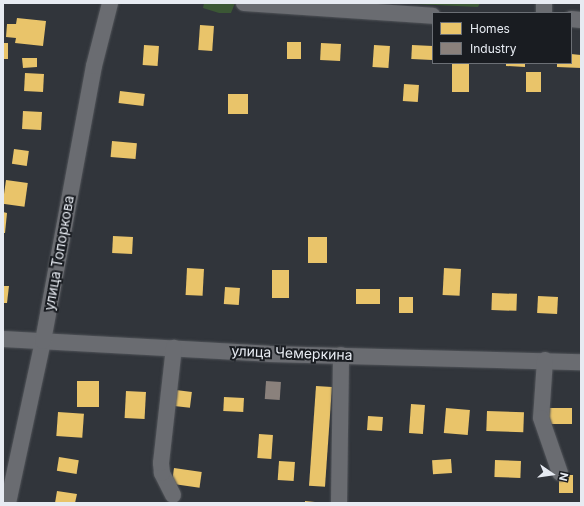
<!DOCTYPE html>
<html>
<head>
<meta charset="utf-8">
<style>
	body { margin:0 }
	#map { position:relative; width:584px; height:506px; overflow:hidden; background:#31353b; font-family:Inter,sans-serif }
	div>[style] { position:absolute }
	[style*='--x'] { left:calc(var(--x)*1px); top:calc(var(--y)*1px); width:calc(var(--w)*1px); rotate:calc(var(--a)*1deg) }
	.green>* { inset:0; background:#3b5735 }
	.homes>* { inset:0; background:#e9c46a; transform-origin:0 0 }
	.industry>* { inset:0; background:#8a817c; transform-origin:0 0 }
	.roads { filter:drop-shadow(0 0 1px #505358) drop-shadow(0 0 1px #505358) }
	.minor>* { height:16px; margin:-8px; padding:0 8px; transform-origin:8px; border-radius:8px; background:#6a6c71 }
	span { translate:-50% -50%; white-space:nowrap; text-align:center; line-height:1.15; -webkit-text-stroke:4px #191c21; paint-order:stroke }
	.street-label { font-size:14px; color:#e7ebf2 }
	.frame { position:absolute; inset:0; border:4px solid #e7ebf2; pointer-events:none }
	.legend { position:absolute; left:432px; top:12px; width:140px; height:52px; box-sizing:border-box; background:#191c21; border:1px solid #6b6f75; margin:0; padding:5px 7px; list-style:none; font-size:12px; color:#e7ebf2 }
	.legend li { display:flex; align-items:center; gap:8px; height:20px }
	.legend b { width:20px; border:1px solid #6b6f75 }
	.north { position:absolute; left:532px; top:454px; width:40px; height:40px; -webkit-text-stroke:3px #191c21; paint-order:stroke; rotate:103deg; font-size:11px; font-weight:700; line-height:16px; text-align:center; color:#e7ebf2 }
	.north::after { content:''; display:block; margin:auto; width:14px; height:18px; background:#e7ebf2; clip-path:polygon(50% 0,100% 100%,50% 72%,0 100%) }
</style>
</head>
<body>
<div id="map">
	<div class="green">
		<i style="clip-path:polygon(204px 3px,235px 3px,231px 13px,219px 13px,203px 8px)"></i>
		<i style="clip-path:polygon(393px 3px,480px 3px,478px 7px)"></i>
	</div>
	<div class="homes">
		<i style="clip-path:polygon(17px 18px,46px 21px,43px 46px,15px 43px,16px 38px,6px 37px,7px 24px,16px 24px)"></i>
		<i style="left:200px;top:25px;width:14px;height:25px;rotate:4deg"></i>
		<i style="left:287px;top:42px;width:14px;height:17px"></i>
		<i style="left:3px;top:43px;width:5px;height:16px"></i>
		<i style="left:321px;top:43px;width:20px;height:17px;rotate:3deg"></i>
		<i style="left:144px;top:45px;width:15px;height:20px;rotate:4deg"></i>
		<i style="left:374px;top:45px;width:16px;height:22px;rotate:4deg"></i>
		<i style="left:412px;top:45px;width:21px;height:14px;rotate:3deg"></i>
		<i style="clip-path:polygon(571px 54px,581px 55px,581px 68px,557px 67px,557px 63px,571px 63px)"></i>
		<i style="clip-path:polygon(22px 58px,37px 58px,37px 67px,23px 68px)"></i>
		<i style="left:452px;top:63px;width:17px;height:29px"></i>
		<i style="clip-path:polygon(506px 63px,525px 63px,525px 67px,506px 66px)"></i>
		<i style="left:526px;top:72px;width:15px;height:20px"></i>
		<i style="left:25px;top:73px;width:19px;height:18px;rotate:3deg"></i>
		<i style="left:404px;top:84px;width:15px;height:17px;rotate:4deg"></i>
		<i style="left:120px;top:91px;width:25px;height:12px;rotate:7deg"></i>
		<i style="left:228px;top:94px;width:20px;height:20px"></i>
		<i style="left:23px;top:111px;width:19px;height:18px;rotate:3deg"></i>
		<i style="left:112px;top:141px;width:25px;height:16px;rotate:5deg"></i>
		<i style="left:14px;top:149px;width:15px;height:15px;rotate:8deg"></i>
		<i style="left:6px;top:180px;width:22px;height:24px;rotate:8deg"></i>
		<i style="clip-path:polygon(3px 212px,7px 213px,5px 233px,3px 233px)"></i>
		<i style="left:113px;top:236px;width:20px;height:17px;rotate:3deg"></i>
		<i style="left:308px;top:237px;width:19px;height:26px"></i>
		<i style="left:187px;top:268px;width:17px;height:27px;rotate:3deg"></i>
		<i style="left:444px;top:268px;width:17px;height:27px;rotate:3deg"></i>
		<i style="left:272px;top:270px;width:17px;height:28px"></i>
		<i style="clip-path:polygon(3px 286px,9px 286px,7px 303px,3px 303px)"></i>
		<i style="left:225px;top:287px;width:15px;height:17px;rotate:4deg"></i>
		<i style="left:356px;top:289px;width:24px;height:15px"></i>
		<i style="left:492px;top:293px;width:25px;height:17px;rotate:2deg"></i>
		<i style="left:538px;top:296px;width:20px;height:17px;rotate:3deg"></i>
		<i style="left:399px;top:297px;width:14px;height:16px"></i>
		<i style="left:77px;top:381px;width:22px;height:26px"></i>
		<i style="left:316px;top:386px;width:16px;height:100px;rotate:4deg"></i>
		<i style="left:176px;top:390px;width:16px;height:16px;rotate:7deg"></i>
		<i style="left:126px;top:391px;width:20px;height:27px;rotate:3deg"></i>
		<i style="left:224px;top:397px;width:20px;height:14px;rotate:3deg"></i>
		<i style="left:411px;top:404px;width:14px;height:29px;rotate:4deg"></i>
		<i style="left:446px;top:408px;width:24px;height:25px;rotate:5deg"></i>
		<i style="left:549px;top:408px;width:23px;height:16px"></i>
		<i style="left:487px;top:411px;width:37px;height:20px;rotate:2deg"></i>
		<i style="left:58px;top:412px;width:26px;height:24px;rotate:4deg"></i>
		<i style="left:368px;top:416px;width:15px;height:14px;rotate:4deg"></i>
		<i style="left:259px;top:434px;width:14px;height:24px;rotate:4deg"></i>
		<i style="left:59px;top:457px;width:20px;height:14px;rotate:9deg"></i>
		<i style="left:451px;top:459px;width:14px;height:19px;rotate:86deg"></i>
		<i style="left:495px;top:460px;width:26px;height:17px;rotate:2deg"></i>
		<i style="left:279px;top:461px;width:16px;height:19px;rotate:4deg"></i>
		<i style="left:174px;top:468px;width:28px;height:16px;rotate:8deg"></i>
		<i style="left:559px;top:475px;width:14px;height:18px"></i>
		<i style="clip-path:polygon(57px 491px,77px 494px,75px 503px,55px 503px)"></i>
		<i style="clip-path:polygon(305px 501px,315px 502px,315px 503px,305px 503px)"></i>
	</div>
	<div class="industry">
		<i style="left:266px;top:381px;width:15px;height:18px;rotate:4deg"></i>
	</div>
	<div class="roads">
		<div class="minor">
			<i style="--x:244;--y:3;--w:189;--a:3.9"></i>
			<i style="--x:544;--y:13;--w:10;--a:-90"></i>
			<i style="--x:571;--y:19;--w:10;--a:6"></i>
			<i style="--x:3;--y:339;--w:266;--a:3.2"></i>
			<i style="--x:269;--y:354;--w:312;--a:1.5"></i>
			<i style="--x:545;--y:360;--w:58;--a:93.9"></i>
			<i style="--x:541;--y:418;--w:58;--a:70.9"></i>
			<i style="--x:173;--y:495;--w:25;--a:-117"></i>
			<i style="--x:162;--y:473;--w:10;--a:-96"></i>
			<i style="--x:161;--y:463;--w:116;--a:-83.6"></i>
			<i style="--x:8;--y:503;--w:166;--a:-77.8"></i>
			<i style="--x:43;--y:341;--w:280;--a:-79.5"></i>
			<i style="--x:94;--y:66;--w:65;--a:-75.7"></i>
			<i style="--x:339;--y:503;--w:148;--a:-89.2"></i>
		</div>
	</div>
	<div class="street-label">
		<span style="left:59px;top:253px;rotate:-80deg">улица Топоркова</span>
		<span style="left:292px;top:353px;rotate:2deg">улица Чемеркина</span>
	</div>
	<div class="frame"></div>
	<ul class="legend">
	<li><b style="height:11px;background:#e9c46a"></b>Homes</li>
	<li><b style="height:11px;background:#8a817c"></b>Industry</li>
	</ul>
	<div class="north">N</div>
</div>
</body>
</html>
